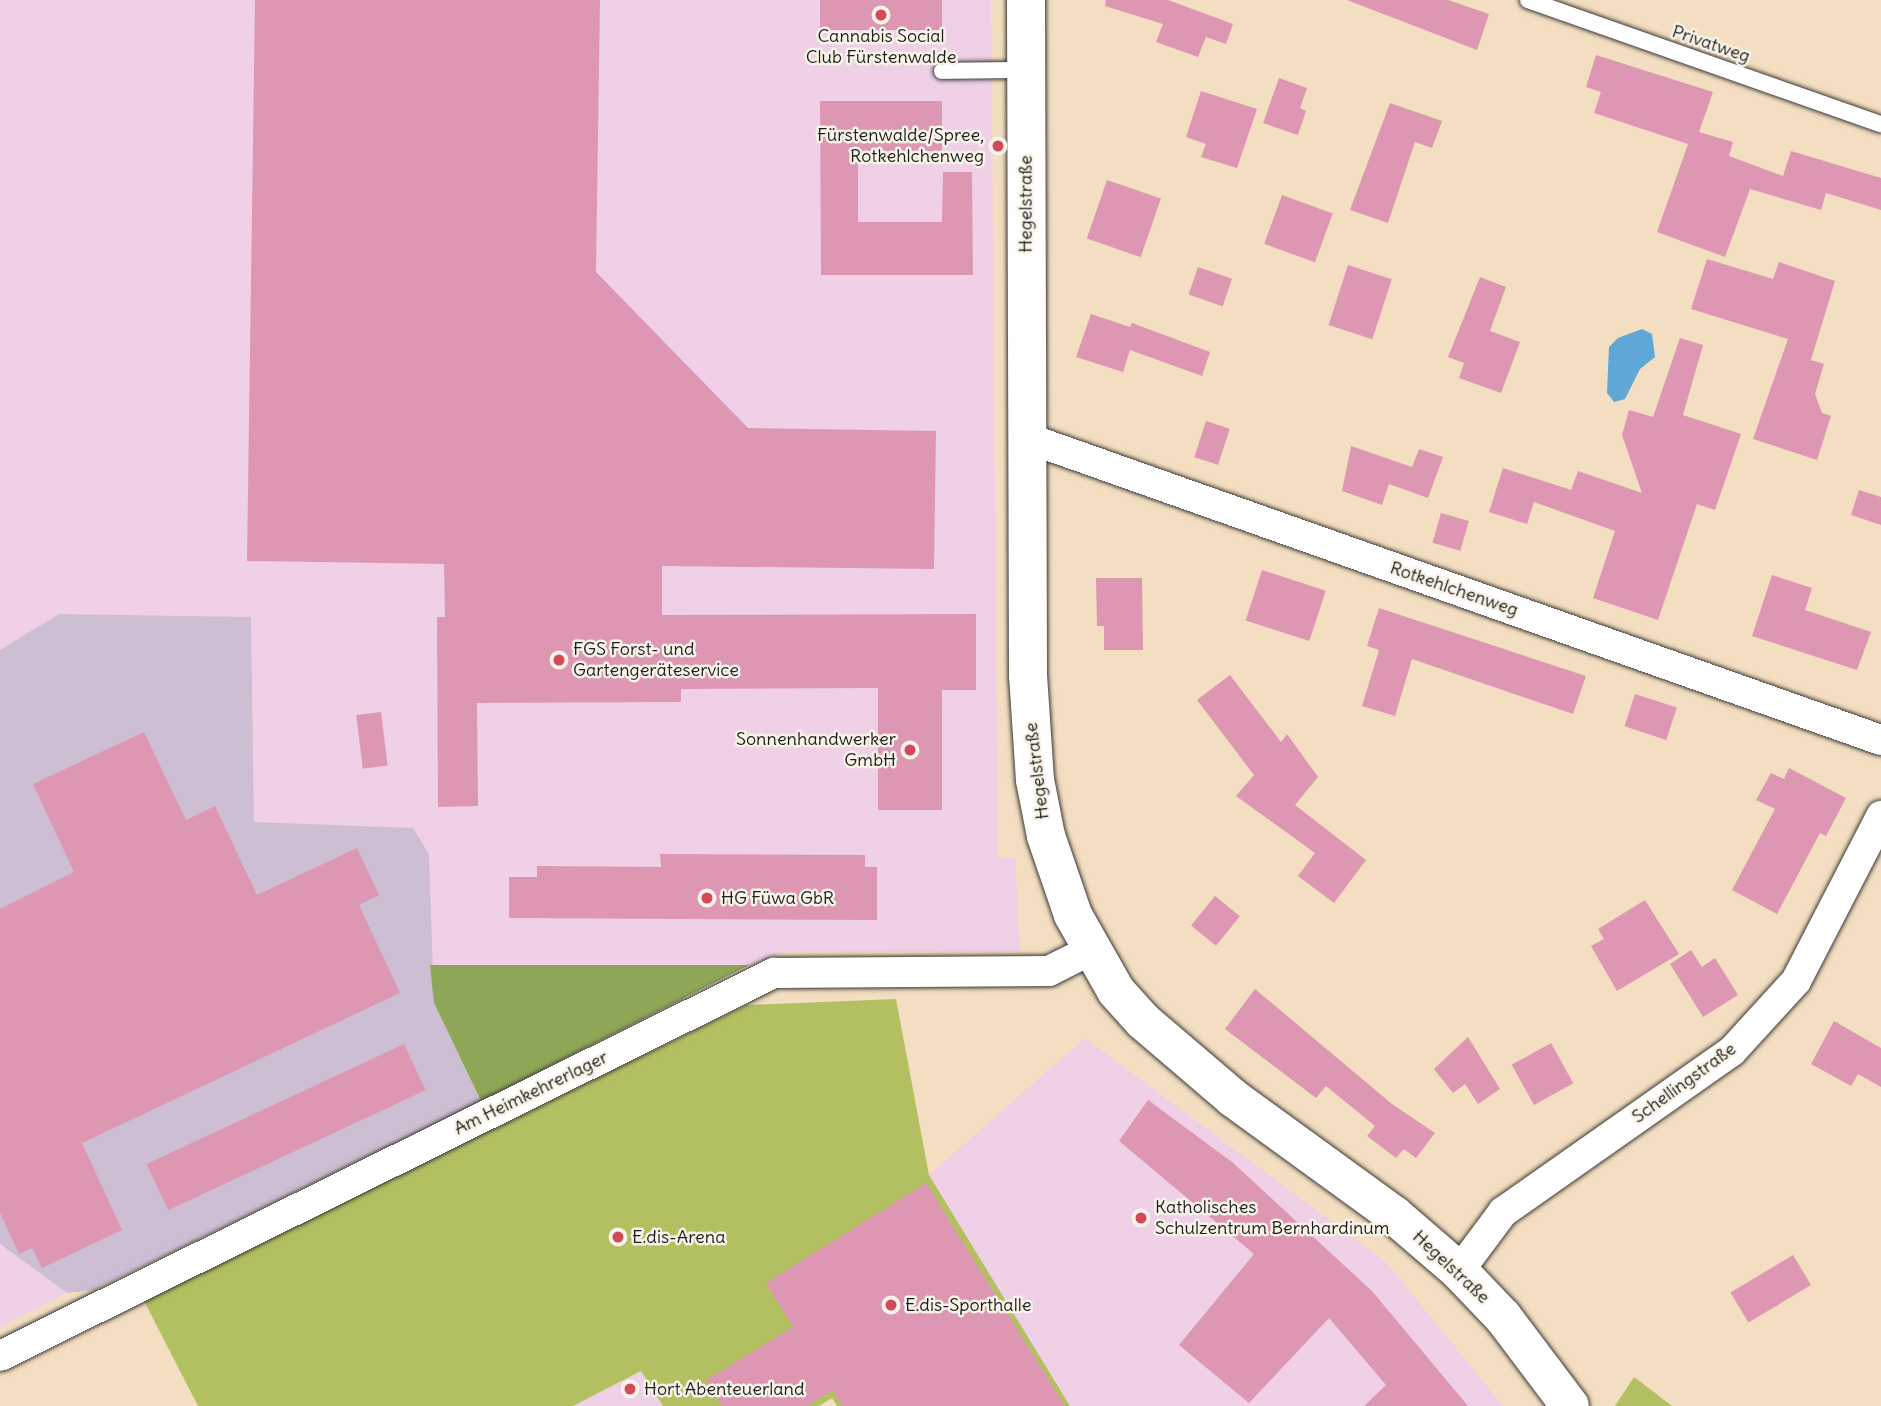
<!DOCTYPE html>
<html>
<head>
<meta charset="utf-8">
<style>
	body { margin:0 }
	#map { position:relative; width:1881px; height:1406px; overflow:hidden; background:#f3dec1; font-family:Delius,sans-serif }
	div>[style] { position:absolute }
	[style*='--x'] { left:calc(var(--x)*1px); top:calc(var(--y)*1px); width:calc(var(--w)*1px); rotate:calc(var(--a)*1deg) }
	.built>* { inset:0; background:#efd0e7 }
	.industrial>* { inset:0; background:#cdbed3 }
	.green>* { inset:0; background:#b3c062 }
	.forest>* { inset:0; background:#8ea658 }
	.water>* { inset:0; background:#5fa7d6 }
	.building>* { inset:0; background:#dd97b2; transform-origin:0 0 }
	.roads { filter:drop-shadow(0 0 2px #3c3935) drop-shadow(0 0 2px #3c3935) }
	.lane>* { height:16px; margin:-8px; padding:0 8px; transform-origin:8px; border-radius:8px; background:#fff }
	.street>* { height:30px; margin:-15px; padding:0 15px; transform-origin:15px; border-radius:15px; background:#fff }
	.secondary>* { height:38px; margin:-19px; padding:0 19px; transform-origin:19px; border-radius:19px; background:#fff }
	.dots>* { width:19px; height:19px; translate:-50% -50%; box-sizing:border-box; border:4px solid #f7f3e8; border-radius:50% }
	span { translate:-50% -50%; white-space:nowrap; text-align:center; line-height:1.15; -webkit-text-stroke:5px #f7f3e8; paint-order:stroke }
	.poi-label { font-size:18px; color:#1c1c1c }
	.right { translate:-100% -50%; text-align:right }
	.left { translate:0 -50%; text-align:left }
	.street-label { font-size:18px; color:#1c1c1c }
</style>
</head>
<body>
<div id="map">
	<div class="built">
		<i style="clip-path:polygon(0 0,991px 0,998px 857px,1015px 858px,1020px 952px,785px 952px,749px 965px,430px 965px,429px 854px,413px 828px,254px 823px,251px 617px,59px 614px,0 650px)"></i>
		<i style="clip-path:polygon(1085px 1038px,1386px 1262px,1503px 1406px,1070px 1406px,929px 1175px)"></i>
		<i style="clip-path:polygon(0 1244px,67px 1293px,0 1327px)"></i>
		<i style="clip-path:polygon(642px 1371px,663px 1406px,573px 1406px)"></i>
	</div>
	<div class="industrial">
		<i style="clip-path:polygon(59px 614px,251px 617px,254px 822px,413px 828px,429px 854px,434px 1003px,481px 1101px,94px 1290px,67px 1293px,0 1244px,0 650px)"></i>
	</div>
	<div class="green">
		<i style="clip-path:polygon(896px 999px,929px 1175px,1070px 1406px,837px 1406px,832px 1398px,819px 1406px,663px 1406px,641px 1371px,573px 1406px,198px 1406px,143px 1299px,747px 1005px)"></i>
		<i style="clip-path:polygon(1634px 1377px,1672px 1406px,1615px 1406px)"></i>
	</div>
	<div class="forest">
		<i style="clip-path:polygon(430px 965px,749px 965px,481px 1101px,434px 1003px)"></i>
	</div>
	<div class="water">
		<i style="clip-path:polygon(1642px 329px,1652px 334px,1655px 357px,1640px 369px,1625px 399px,1614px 402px,1607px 393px,1609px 347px,1618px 338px)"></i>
	</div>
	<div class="building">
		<i style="clip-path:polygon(255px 0,600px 0,596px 272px,748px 428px,936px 431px,934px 569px,662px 566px,662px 615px,976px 614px,976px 690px,942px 690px,942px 810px,878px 810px,878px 688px,681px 689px,681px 702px,477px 703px,478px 806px,438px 807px,437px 617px,445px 617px,444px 564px,247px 561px)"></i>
		<i style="left:820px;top:0;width:122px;height:30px"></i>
		<i style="clip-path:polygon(1106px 0,1168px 0,1233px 24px,1226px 44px,1206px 37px,1198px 57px,1156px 42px,1163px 24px,1105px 6px)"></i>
		<i style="clip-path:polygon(1347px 0,1448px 0,1489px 14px,1477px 50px)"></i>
		<i style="clip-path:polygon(1596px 55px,1713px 92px,1699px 132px,1733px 142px,1729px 156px,1783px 176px,1791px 151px,1881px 178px,1881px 210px,1826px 193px,1821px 210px,1750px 189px,1725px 257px,1657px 232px,1688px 144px,1594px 113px,1601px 92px,1586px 87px)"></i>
		<i style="clip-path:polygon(1279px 78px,1307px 88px,1300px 108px,1306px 111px,1298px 135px,1263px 123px)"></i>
		<i style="clip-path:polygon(1201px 91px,1257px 109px,1237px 168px,1201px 157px,1206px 144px,1186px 137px)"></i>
		<i style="clip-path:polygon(820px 101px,942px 101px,942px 151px,858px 151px,858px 222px,942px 222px,943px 172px,972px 172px,973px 275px,821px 275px)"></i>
		<i style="clip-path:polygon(1390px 103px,1442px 121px,1432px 148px,1415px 142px,1388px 223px,1350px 210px)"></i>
		<i style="left:1107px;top:180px;width:57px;height:62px;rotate:19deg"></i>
		<i style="left:1282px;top:195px;width:54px;height:52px;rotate:20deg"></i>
		<i style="clip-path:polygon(1707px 259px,1773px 279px,1779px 262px,1835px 281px,1811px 360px,1824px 364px,1815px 394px,1822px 413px,1831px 416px,1817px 460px,1753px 439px,1788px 339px,1691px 309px)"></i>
		<i style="left:1348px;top:265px;width:46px;height:63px;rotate:18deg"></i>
		<i style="left:1198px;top:267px;width:36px;height:29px;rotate:19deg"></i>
		<i style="clip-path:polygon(1480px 277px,1506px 287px,1490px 331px,1520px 342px,1501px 393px,1459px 378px,1464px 363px,1448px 357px)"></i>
		<i style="clip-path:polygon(1091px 314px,1130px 327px,1132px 323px,1210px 352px,1202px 376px,1130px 350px,1123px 372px,1076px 357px)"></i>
		<i style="clip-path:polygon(1680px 338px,1703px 345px,1683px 415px,1741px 434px,1715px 510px,1697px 504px,1658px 620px,1593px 598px,1615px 531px,1534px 502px,1527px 524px,1489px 512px,1503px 468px,1571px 490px,1578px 471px,1642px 493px,1622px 435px,1629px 410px,1653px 417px)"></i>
		<i style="left:1206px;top:421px;width:25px;height:38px;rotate:18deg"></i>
		<i style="clip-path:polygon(1351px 446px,1412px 467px,1419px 449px,1443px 457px,1428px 498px,1389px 484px,1382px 505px,1342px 491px)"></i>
		<i style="clip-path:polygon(1859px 490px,1881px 497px,1881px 525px,1851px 515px)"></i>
		<i style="left:1441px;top:513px;width:29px;height:31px;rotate:16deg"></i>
		<i style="left:1262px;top:570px;width:67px;height:53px;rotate:18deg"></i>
		<i style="clip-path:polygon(1772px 575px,1812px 588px,1805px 610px,1871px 632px,1857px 670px,1752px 636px)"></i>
		<i style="clip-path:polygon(1096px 578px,1142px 578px,1143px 650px,1104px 650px,1104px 626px,1097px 626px)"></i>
		<i style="clip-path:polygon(1379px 608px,1586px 676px,1573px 714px,1412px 659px,1395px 716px,1362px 706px,1379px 650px,1367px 646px)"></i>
		<i style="clip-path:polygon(1230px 675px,1281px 742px,1287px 734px,1318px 777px,1295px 805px,1366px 860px,1334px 903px,1298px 876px,1315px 853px,1236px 796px,1254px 775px,1197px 700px)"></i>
		<i style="left:1635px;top:694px;width:44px;height:34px;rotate:18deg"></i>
		<i style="left:381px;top:712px;width:54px;height:25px;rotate:83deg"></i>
		<i style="clip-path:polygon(144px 732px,186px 820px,215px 806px,257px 895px,357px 848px,379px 895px,359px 905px,400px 993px,82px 1143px,122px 1230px,42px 1268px,32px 1248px,19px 1254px,0 1213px,0 909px,74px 872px,33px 784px)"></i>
		<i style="clip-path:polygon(1789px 768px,1846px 798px,1826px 836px,1820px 833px,1777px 914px,1732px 890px,1775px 809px,1756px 800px,1771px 773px,1784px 779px)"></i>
		<i style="clip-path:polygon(660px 854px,865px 855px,865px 867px,877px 867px,877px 920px,509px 918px,509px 877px,537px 877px,537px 866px,661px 867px)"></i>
		<i style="left:1215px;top:896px;width:32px;height:38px;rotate:39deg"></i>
		<i style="clip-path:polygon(1645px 900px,1679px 954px,1617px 991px,1591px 946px,1604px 939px,1598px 929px)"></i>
		<i style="clip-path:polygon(1691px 950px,1702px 967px,1715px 958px,1738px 995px,1703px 1017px,1670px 964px)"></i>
		<i style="clip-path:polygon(1255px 989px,1392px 1104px,1435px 1133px,1416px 1158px,1404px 1149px,1396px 1158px,1367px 1136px,1375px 1126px,1326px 1086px,1316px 1098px,1225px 1029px)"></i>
		<i style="clip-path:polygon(1834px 1021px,1881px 1048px,1881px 1087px,1858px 1074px,1851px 1086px,1811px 1064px)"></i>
		<i style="clip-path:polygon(1468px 1037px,1500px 1089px,1478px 1104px,1465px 1084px,1453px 1093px,1434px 1069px)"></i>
		<i style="left:1551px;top:1043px;width:46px;height:45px;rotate:61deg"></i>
		<i style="left:404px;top:1044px;width:51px;height:284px;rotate:65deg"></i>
		<i style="clip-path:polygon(1148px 1100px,1232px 1162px,1372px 1291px,1468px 1406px,1364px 1406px,1386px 1385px,1329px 1318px,1249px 1403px,1179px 1345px,1254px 1254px,1119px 1141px)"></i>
		<i style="clip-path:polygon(926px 1183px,1065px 1406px,842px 1406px,833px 1390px,807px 1406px,722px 1406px,706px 1380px,793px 1327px,766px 1283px)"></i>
		<i style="left:1793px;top:1255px;width:35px;height:73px;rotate:59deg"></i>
	</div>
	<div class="roads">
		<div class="lane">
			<i style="--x:1528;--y:0;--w:374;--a:19.4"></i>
			<i style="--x:942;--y:71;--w:85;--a:-0.7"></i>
		</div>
		<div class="street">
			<i style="--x:1027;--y:438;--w:906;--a:19.48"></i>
			<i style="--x:1459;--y:1271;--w:74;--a:-53.3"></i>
			<i style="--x:1503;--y:1212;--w:280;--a:-35.1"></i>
			<i style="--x:1732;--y:1051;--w:95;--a:-47.6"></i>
			<i style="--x:1796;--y:981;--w:186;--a:-62.7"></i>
			<i style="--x:0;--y:1356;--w:864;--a:-26.33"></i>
			<i style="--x:774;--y:973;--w:275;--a:-0.4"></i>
			<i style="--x:1049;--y:971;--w:47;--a:-26.6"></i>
		</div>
		<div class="secondary">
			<i style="--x:1026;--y:0;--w:675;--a:89.83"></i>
			<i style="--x:1028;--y:675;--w:105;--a:86.2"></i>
			<i style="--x:1035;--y:780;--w:57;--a:78.9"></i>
			<i style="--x:1046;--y:836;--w:83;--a:71.1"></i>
			<i style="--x:1073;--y:915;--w:87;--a:60.5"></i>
			<i style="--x:1116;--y:991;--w:40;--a:48"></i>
			<i style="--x:1143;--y:1021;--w:118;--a:40.5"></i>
			<i style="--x:1233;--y:1098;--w:199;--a:36"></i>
			<i style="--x:1394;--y:1215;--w:86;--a:40.7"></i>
			<i style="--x:1459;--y:1271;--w:64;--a:46.3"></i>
			<i style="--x:1503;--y:1317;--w:111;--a:53"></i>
		</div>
	</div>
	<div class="dots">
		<i style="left:881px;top:15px;background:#d1495b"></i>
		<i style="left:998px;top:146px;background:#d1495b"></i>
		<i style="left:559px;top:660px;background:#d1495b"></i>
		<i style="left:910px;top:750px;background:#d1495b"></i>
		<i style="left:707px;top:898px;background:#d1495b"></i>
		<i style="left:1141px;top:1218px;background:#d1495b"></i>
		<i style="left:618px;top:1237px;background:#d1495b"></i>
		<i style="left:891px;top:1305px;background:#d1495b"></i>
		<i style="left:630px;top:1389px;background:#d1495b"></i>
	</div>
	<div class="poi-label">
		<span style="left:881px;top:47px">Cannabis Social<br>Club Fürstenwalde</span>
		<span class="right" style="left:984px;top:146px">Fürstenwalde/Spree,<br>Rotkehlchenweg</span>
		<span class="left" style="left:573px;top:660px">FGS Forst- und<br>Gartengeräteservice</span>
		<span class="right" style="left:896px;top:750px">Sonnenhandwerker<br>GmbH</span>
		<span class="left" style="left:721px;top:898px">HG Füwa GbR</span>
		<span class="left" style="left:1155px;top:1218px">Katholisches<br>Schulzentrum Bernhardinum</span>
		<span class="left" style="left:632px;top:1237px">E.dis-Arena</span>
		<span class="left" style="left:905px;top:1305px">E.dis-Sporthalle</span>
		<span class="left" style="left:644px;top:1389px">Hort Abenteuerland</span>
	</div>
	<div class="street-label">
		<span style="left:1711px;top:44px;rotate:19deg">Privatweg</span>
		<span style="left:1026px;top:204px;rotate:-90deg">Hegelstraße</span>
		<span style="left:1454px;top:589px;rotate:19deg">Rotkehlchenweg</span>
		<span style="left:1037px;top:771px;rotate:-97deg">Hegelstraße</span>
		<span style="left:1684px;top:1083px;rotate:-36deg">Schellingstraße</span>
		<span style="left:531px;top:1093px;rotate:-26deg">Am Heimkehrerlager</span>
		<span style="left:1451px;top:1267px;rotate:43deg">Hegelstraße</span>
	</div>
</div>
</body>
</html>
